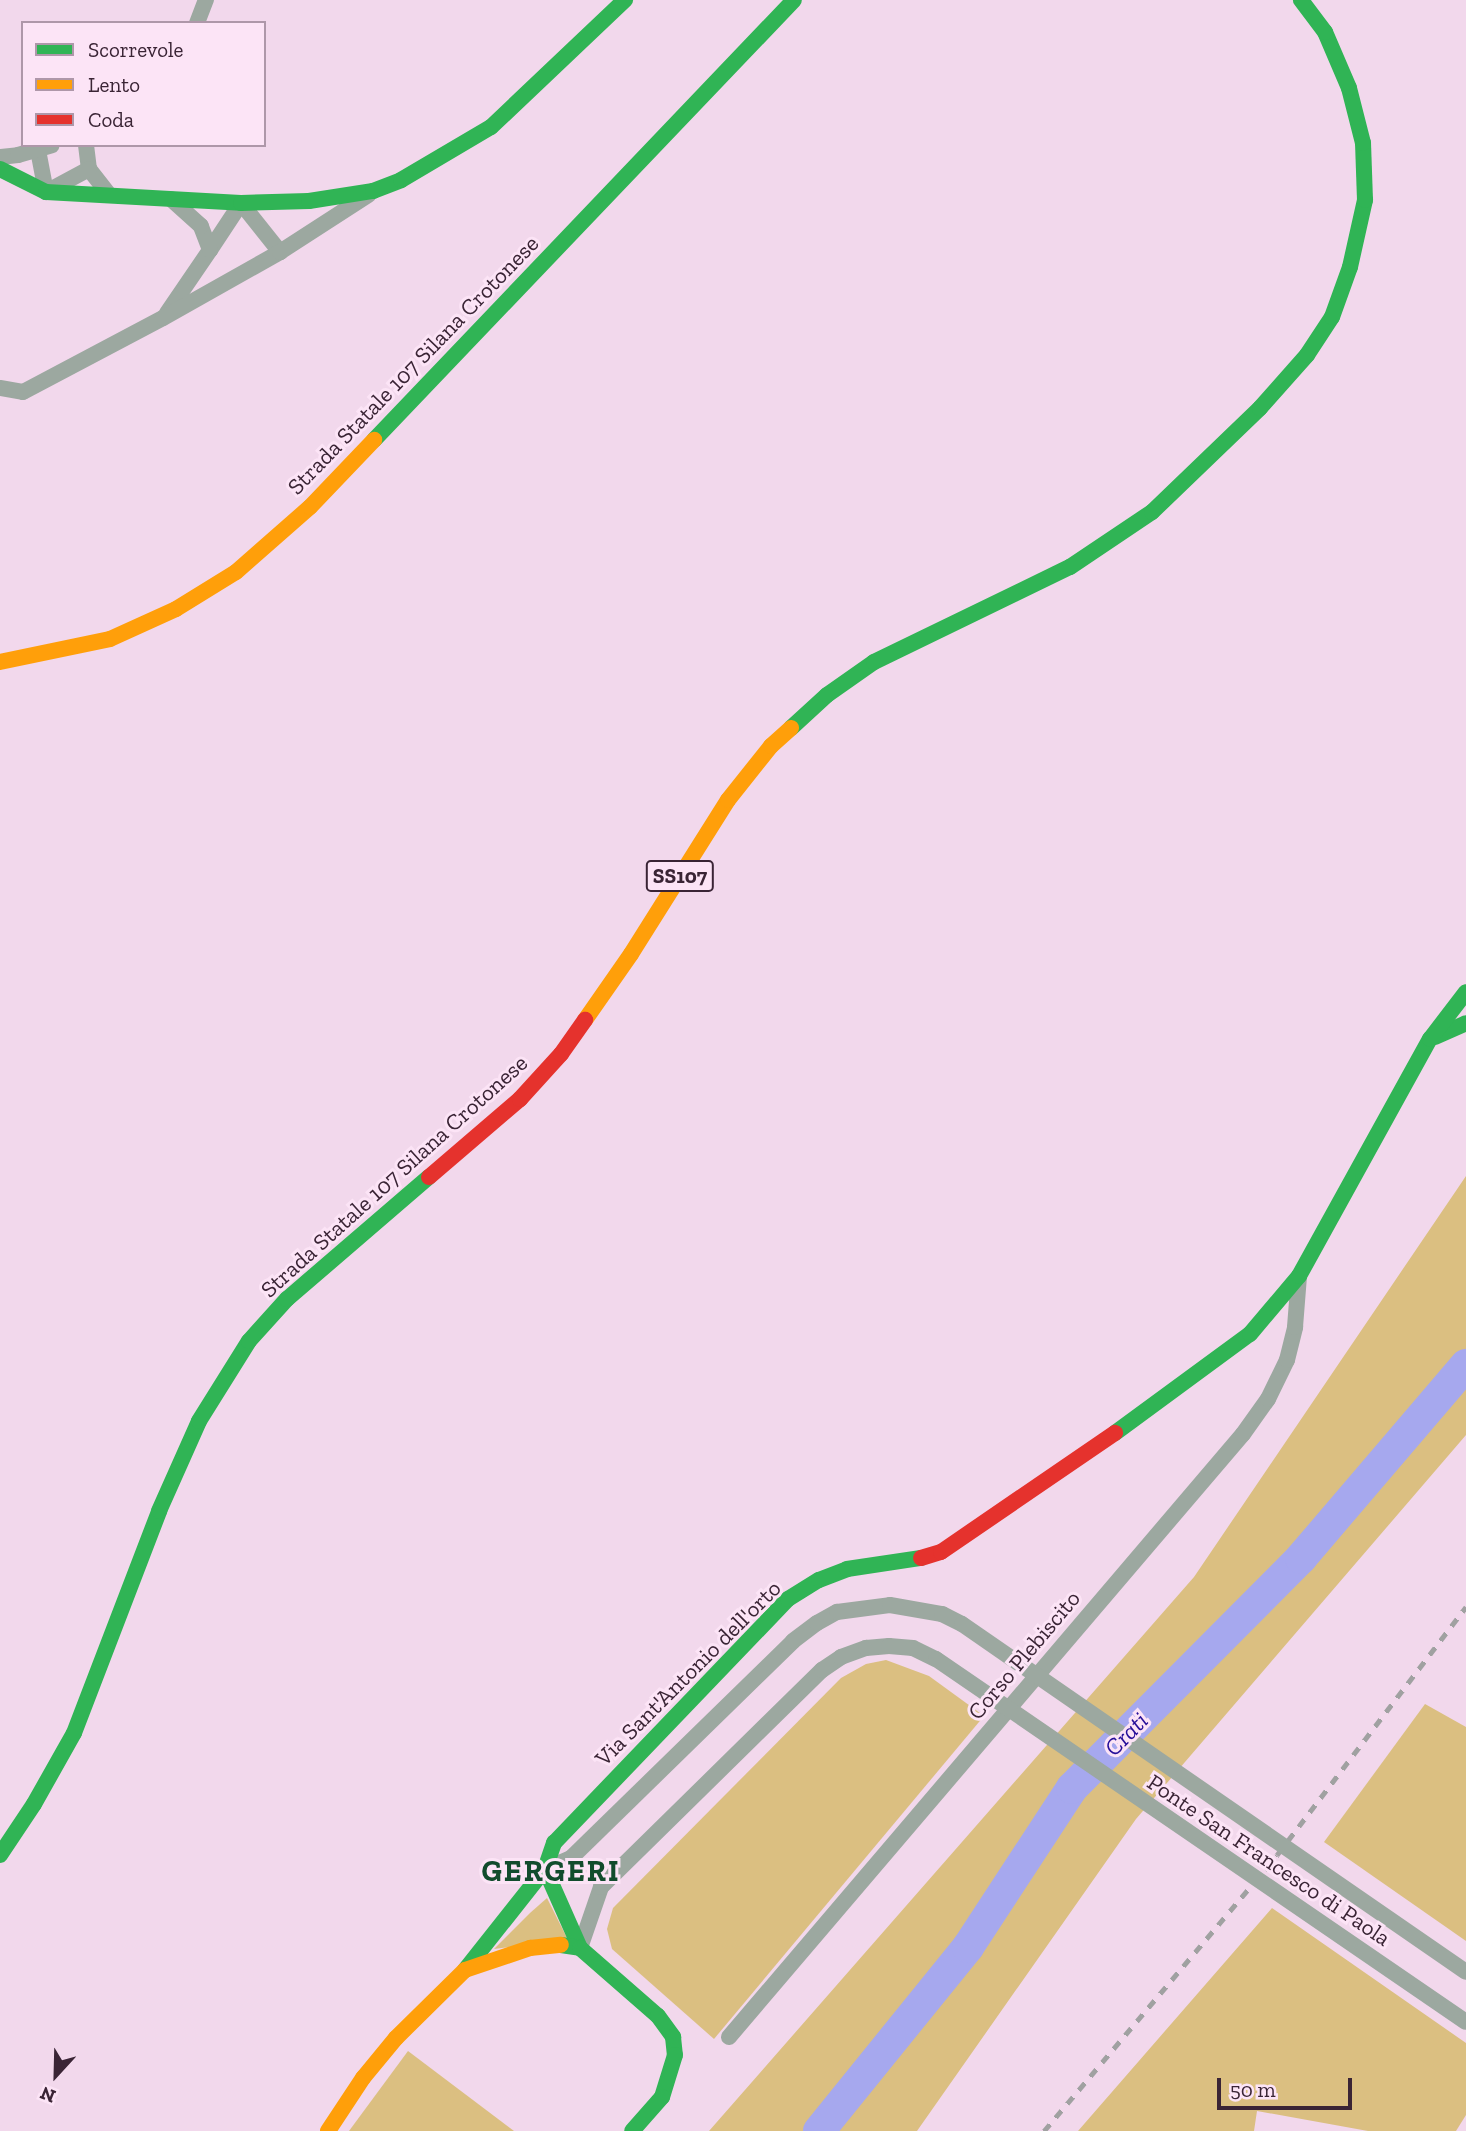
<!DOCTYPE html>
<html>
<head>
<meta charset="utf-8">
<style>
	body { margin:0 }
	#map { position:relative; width:1466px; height:2131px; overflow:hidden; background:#f2d8ec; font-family:"Zilla Slab",serif }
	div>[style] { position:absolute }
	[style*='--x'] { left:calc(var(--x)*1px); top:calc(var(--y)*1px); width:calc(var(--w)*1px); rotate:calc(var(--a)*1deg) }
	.green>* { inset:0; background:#dbbf81 }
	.river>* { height:32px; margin:-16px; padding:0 16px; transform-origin:16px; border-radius:16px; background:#a6a8ee }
	.street>* { height:16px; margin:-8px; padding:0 8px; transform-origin:8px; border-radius:8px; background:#9ca8a0 }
	.fast>* { height:16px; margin:-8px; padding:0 8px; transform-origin:8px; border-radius:8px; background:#30b455 }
	.slow>* { height:16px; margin:-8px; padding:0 8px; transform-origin:8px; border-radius:8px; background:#ff9f0a }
	.jam>* { height:16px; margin:-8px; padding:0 8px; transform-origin:8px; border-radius:8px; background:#e5322d }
	.rail>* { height:5px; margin-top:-2.5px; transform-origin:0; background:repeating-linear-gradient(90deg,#a0a1a1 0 9px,transparent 0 18px) }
	.street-bridge>* { height:16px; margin:-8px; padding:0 8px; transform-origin:8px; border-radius:8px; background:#9ca8a0 }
	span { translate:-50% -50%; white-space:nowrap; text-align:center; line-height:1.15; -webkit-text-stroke:6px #fce4f6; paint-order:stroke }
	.shield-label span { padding:2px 5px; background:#fce4f6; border:2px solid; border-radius:5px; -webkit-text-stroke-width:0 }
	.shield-label { font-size:21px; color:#3a2435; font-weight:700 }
	.street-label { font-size:23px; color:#3a2435 }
	.water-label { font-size:24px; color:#270f99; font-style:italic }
	.district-label { font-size:30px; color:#124c2d; font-weight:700; letter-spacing:2px }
	.legend { position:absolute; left:21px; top:21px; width:245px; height:126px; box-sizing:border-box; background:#fce4f6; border:2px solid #ae97a9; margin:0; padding:9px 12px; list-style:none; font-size:21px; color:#3a2435 }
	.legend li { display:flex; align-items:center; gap:14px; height:35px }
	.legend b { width:35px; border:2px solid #ae97a9 }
	.north { position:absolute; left:21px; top:2040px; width:70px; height:70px; -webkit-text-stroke:5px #fce4f6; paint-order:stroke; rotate:202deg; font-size:19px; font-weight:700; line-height:28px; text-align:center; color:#3a2435 }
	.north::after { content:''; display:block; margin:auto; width:24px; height:32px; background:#3a2435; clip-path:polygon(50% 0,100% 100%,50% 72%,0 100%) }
	.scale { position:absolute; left:1217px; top:2078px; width:135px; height:32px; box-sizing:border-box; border:4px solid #3a2435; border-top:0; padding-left:9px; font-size:21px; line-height:24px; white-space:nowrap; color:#3a2435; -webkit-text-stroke:5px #fce4f6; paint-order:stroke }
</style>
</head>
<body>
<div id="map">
	<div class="green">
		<i style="clip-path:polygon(1466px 1176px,1466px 1435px,1136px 1819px,917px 2131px,709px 2131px,1194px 1577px)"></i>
		<i style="clip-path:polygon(886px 1660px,929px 1676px,984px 1716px,714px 2039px,612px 1949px,607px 1929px,613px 1908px,841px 1678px,866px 1664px)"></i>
		<i style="clip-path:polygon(1425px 1704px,1466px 1727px,1466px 1941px,1324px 1842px)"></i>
		<i style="clip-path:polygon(547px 1898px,568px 1940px,494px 1949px,530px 1913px)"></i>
		<i style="clip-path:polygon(1272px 1908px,1466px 2043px,1466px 2115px,1456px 2131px,1368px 2131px,1257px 2111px,1254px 2131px,1078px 2131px)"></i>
		<i style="clip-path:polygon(408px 2051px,514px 2131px,349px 2131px)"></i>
	</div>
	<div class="river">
		<i style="--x:819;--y:2131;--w:237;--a:-51"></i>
		<i style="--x:968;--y:1947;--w:190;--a:-56.8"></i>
		<i style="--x:1072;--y:1788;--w:325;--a:-45.1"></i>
		<i style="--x:1301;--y:1558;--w:254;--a:-49.5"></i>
	</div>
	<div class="street">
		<i style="--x:197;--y:23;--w:25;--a:-69"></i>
		<i style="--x:86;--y:145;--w:24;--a:83"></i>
		<i style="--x:89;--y:169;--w:33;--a:52"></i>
		<i style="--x:38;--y:150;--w:43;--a:79.2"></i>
		<i style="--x:46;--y:192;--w:49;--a:-28.1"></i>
		<i style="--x:0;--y:157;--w:18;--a:-6"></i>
		<i style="--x:18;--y:155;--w:35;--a:-16"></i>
		<i style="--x:210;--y:250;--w:56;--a:-56.6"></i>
		<i style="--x:241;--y:203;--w:63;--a:51.5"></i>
		<i style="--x:167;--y:313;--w:76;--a:-55.7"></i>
		<i style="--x:210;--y:250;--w:26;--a:-111"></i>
		<i style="--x:201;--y:226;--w:40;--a:-138"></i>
		<i style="--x:0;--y:388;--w:23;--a:10"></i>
		<i style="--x:23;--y:392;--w:158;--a:-27.9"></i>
		<i style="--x:163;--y:318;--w:134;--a:-29.4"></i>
		<i style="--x:280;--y:252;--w:105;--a:-32.9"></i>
		<i style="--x:545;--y:1869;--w:28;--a:-23"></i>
		<i style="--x:571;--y:1858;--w:310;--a:-44.3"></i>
		<i style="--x:793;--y:1641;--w:30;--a:-37"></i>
		<i style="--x:817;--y:1623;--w:23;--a:-29"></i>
		<i style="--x:837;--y:1612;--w:53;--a:-7.5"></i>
		<i style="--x:890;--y:1605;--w:53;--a:9.8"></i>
		<i style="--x:942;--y:1614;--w:22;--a:27"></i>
		<i style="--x:580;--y:1948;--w:65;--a:-71"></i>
		<i style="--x:601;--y:1887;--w:310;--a:-44.5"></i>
		<i style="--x:822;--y:1670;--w:23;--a:-34"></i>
		<i style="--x:841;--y:1657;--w:27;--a:-20"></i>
		<i style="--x:866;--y:1648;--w:23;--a:-5"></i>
		<i style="--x:889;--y:1646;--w:24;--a:5"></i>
		<i style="--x:913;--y:1648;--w:25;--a:26"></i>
		<i style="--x:729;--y:2037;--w:792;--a:-49.56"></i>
		<i style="--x:1243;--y:1434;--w:43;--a:-54.5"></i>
		<i style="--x:1268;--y:1399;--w:43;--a:-64"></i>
		<i style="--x:1287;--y:1360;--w:34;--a:-76"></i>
		<i style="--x:1295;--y:1327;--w:51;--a:-85.5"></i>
	</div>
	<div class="fast">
		<i style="--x:0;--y:169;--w:51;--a:26.6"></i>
		<i style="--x:46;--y:192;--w:195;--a:3.2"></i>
		<i style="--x:241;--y:203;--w:68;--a:-1.7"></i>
		<i style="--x:309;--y:201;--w:65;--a:-8.9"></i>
		<i style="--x:373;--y:191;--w:30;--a:-21"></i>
		<i style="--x:401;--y:180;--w:104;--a:-30.5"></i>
		<i style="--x:491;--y:127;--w:185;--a:-43.5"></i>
		<i style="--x:374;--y:440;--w:608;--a:-46.33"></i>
		<i style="--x:791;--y:728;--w:49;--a:-42.5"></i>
		<i style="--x:827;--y:695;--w:57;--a:-35.1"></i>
		<i style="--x:874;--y:662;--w:218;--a:-25.9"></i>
		<i style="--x:1070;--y:567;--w:99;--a:-33.9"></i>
		<i style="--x:1152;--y:512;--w:150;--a:-43.9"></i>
		<i style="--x:1260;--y:408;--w:71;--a:-48.4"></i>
		<i style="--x:1307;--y:355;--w:45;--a:-56.7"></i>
		<i style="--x:1332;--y:317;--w:53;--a:-70.2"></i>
		<i style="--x:1350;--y:267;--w:69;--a:-77.4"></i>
		<i style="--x:1365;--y:200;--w:57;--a:-92"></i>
		<i style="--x:1363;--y:143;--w:57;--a:-104.3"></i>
		<i style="--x:1349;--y:88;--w:61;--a:-113.2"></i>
		<i style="--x:1325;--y:32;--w:40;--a:-127"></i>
		<i style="--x:1435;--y:1037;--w:34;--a:-24"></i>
		<i style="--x:1115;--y:1433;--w:167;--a:-36.3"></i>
		<i style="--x:1250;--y:1334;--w:76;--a:-49.8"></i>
		<i style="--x:1299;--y:1276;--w:271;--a:-61.1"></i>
		<i style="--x:1430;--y:1039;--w:59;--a:-52.5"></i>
		<i style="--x:0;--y:1855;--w:61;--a:-56.3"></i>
		<i style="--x:34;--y:1804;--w:81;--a:-60.6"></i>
		<i style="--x:74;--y:1733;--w:238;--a:-69"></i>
		<i style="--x:159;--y:1511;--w:98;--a:-66"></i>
		<i style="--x:199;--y:1421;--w:94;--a:-58"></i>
		<i style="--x:249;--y:1341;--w:57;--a:-47.9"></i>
		<i style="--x:287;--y:1299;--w:187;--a:-40.7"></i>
		<i style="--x:545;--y:1869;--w:86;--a:66.1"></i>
		<i style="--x:561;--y:1945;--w:19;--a:9"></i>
		<i style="--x:580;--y:1948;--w:103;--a:41.1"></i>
		<i style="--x:658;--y:2016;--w:26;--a:54"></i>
		<i style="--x:673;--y:2037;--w:18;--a:84"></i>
		<i style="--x:675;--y:2055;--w:44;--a:107.2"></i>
		<i style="--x:662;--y:2097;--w:45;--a:131.4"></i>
		<i style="--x:465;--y:1970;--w:129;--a:-51.6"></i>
		<i style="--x:545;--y:1869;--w:28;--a:-71"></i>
		<i style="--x:554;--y:1843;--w:338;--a:-46.2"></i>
		<i style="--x:788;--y:1599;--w:36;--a:-32"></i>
		<i style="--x:819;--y:1580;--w:30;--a:-21"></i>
		<i style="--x:847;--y:1569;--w:75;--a:-8.5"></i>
	</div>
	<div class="slow">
		<i style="--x:0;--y:662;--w:112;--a:-11.8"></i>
		<i style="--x:110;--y:639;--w:72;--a:-24.4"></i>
		<i style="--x:176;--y:609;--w:70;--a:-31.7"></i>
		<i style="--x:236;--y:572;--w:98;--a:-41.3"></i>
		<i style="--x:310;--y:507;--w:93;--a:-46.3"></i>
		<i style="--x:585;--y:1020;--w:80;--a:-55.1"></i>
		<i style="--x:631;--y:954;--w:182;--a:-57.8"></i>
		<i style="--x:728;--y:800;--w:69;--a:-51.5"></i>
		<i style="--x:771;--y:746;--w:27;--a:-42"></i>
		<i style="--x:328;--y:2131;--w:64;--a:-56.6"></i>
		<i style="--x:363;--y:2078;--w:52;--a:-50.5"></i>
		<i style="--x:396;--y:2038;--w:97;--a:-44.6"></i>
		<i style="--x:465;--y:1970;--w:69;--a:-18.7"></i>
		<i style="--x:530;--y:1948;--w:31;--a:-6"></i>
	</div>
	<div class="jam">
		<i style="--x:429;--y:1177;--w:120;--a:-40.6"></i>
		<i style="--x:520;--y:1099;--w:61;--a:-47.7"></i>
		<i style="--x:561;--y:1054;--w:42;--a:-54.8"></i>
		<i style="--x:921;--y:1558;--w:21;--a:-17"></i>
		<i style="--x:941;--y:1552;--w:211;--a:-34.4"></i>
	</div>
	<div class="rail">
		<i style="--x:1044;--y:2131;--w:361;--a:-49.8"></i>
		<i style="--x:1277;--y:1855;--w:312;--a:-52.7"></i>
	</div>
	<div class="street-bridge">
		<i style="--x:962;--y:1624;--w:612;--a:34.62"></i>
		<i style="--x:936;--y:1659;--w:642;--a:34.41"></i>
	</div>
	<div class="shield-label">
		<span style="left:680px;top:876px">SS107</span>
	</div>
	<div class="street-label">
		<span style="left:413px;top:365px;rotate:-46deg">Strada Statale 107 Silana Crotonese</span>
		<span style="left:394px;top:1176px;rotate:-42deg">Strada Statale 107 Silana Crotonese</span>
		<span style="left:1024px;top:1655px;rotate:-50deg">Corso Plebiscito</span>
		<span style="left:688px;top:1673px;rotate:-45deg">Via Sant'Antonio dell'orto</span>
		<span style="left:1269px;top:1860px;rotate:34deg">Ponte San Francesco di Paola</span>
	</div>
	<div class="water-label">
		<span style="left:1126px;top:1734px;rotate:-45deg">Crati</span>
	</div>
	<div class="district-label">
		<span style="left:551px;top:1871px">GERGERI</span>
	</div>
	<ul class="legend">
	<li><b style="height:9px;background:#30b455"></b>Scorrevole</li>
	<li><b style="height:9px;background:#ff9f0a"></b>Lento</li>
	<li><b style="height:9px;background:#e5322d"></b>Coda</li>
	</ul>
	<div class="north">N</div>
	<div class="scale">50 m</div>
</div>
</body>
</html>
